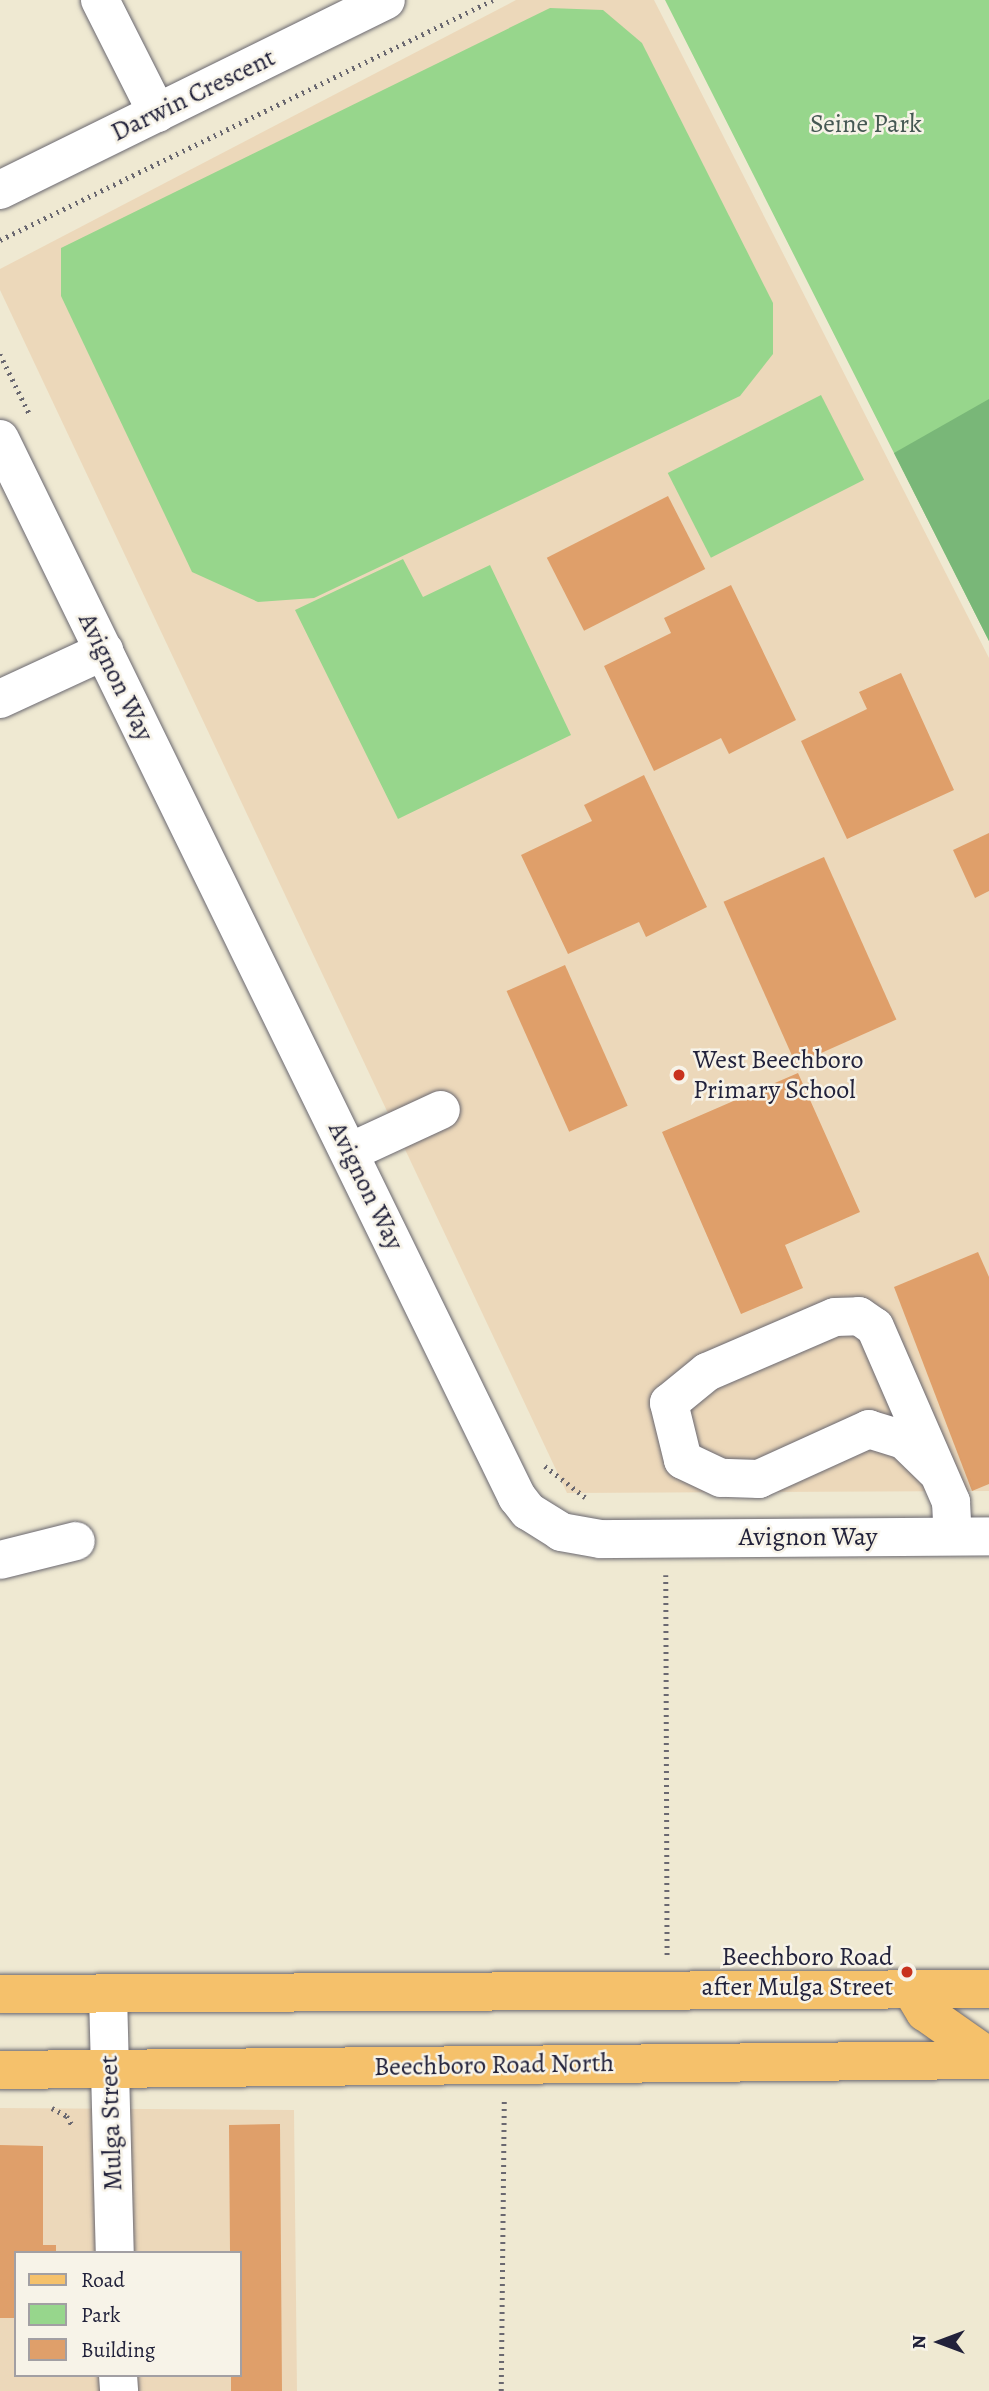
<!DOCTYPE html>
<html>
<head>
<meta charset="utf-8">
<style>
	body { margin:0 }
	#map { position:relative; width:989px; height:2391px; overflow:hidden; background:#efe9d2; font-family:Alegreya,serif }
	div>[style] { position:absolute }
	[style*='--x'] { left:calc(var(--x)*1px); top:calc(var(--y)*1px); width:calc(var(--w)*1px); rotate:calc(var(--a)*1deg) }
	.built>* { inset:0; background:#ecd8ba }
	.green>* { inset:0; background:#97d68c; transform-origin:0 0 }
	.forest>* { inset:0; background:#79b778 }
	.building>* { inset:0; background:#df9f6a; transform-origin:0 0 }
	.path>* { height:4.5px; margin-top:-2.25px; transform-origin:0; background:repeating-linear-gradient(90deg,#6a6870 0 2px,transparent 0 7px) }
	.roads { filter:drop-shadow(0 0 2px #6a6870) drop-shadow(0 0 2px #6a6870) }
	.minor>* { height:38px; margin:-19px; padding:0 19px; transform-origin:19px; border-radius:19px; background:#fff }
	.major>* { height:38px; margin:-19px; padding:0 19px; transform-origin:19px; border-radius:19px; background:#f5c16b }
	.dots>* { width:19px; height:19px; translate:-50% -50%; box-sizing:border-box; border:4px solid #f7f3e8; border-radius:50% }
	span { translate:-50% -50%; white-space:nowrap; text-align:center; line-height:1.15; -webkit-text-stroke:5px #f7f3e8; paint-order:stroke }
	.street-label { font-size:26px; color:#22223b }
	.park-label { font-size:26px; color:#455853 }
	.poi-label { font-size:26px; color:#22223b }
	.left { translate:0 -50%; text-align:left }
	.right { translate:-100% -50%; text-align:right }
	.legend { position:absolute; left:14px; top:2251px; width:228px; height:126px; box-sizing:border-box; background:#f7f3e8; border:2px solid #a29fa3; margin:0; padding:9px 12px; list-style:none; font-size:21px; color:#22223b }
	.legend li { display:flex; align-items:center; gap:14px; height:35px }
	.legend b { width:35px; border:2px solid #a29fa3 }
	.north { position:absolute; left:905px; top:2307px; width:70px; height:70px; -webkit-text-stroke:5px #f7f3e8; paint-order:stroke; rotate:270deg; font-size:19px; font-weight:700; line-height:28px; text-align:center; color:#22223b }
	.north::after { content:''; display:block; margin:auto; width:24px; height:32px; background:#22223b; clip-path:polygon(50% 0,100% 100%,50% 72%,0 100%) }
</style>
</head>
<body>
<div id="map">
	<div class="built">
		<i style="clip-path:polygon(516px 0,654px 0,989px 658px,989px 1491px,567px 1493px,0 290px,0 269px)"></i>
		<i style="clip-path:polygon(evenodd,0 2108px,294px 2110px,297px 2391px,0 2391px,0 2108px,16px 2253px,240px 2253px,240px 2375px,16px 2375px,16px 2253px)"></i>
	</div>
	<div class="green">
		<i style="clip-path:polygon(665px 0,989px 0,989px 641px,894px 453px)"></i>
		<i style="clip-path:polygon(550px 8px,603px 10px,642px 43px,773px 303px,773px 354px,740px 396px,314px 598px,258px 602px,192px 572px,61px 296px,61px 248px)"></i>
		<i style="left:821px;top:395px;width:95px;height:172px;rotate:63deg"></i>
		<i style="clip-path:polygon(403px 559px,423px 597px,490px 565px,571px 735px,398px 819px,295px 610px)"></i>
	</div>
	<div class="forest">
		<i style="clip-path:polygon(989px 399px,989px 641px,894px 453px)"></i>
	</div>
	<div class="building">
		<i style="left:668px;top:496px;width:82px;height:136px;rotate:63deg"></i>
		<i style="clip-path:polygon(731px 585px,796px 720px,729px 754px,721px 738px,654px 771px,604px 666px,671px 633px,664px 618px)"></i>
		<i style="clip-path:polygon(901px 673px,954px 790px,847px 839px,801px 741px,867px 709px,859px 692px)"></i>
		<i style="clip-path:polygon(644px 775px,707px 907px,646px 937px,639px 922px,568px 954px,521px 855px,592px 821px,584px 805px)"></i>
		<i style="clip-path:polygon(989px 833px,989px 891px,975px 898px,953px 850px)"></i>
		<i style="left:824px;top:857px;width:178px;height:110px;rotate:66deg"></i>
		<i style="left:565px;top:965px;width:154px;height:64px;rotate:66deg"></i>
		<i style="clip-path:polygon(798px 1073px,860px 1212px,785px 1245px,803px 1288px,741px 1314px,662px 1132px)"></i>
		<i style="clip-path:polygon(978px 1252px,989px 1277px,989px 1484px,972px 1491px,894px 1287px)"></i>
		<i style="clip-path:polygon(280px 2124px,282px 2391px,231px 2391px,231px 2375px,240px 2375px,240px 2253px,230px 2253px,229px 2125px)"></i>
		<i style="clip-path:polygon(0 2145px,43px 2146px,43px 2245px,56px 2245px,56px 2253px,16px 2253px,16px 2318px,0 2318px)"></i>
	</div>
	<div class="path">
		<i style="--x:0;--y:240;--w:548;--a:-25.96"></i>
		<i style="--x:0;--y:354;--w:68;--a:63.8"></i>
		<i style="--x:545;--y:1466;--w:51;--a:37.8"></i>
		<i style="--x:666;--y:1575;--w:380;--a:89.8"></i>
		<i style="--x:52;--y:2108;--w:17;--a:28"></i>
		<i style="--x:67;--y:2116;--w:13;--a:61"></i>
		<i style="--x:501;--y:2391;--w:291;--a:-89.4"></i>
	</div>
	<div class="roads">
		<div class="minor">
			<i style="--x:100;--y:0;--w:127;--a:63.2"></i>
			<i style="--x:0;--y:190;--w:430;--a:-26.2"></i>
			<i style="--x:0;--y:439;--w:1178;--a:63.96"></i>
			<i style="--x:517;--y:1497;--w:18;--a:52"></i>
			<i style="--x:528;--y:1511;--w:39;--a:32"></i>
			<i style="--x:561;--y:1532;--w:40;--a:10"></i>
			<i style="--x:600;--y:1539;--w:389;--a:-0.4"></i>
			<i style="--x:0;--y:699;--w:115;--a:-24.8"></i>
			<i style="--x:350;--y:1152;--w:100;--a:-24.8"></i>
			<i style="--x:935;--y:1470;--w:43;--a:-135.9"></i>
			<i style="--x:904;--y:1440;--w:37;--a:-163"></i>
			<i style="--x:869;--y:1429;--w:121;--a:155.6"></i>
			<i style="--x:759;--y:1479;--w:38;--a:-178"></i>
			<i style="--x:721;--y:1478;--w:42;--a:-154.7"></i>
			<i style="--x:683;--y:1460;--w:59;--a:-103.8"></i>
			<i style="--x:669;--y:1403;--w:49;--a:-39.2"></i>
			<i style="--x:707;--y:1372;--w:139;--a:-23.3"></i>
			<i style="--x:835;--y:1317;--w:24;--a:-2"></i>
			<i style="--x:859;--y:1316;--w:19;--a:35"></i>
			<i style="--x:875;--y:1327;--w:191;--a:66.5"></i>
			<i style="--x:951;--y:1502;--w:34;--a:87"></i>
			<i style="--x:0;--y:1560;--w:78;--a:-14"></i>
			<i style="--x:108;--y:1994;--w:259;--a:88.5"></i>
			<i style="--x:118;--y:2375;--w:16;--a:86"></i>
		</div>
		<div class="major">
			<i style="--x:911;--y:1989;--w:27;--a:59"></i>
			<i style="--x:925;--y:2012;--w:78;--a:35.1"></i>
			<i style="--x:0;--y:1994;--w:989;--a:-0.29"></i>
			<i style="--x:0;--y:2070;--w:989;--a:-0.58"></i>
		</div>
	</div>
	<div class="dots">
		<i style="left:679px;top:1075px;background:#c8321e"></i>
		<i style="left:907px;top:1972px;background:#c8321e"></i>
	</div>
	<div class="street-label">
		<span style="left:193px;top:95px;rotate:-26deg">Darwin Crescent</span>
		<span style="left:116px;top:677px;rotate:64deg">Avignon Way</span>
		<span style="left:366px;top:1186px;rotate:64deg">Avignon Way</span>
		<span style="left:808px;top:1537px">Avignon Way</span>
		<span style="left:494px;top:2065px;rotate:-1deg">Beechboro Road North</span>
		<span style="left:111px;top:2123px;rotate:-92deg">Mulga Street</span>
	</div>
	<div class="park-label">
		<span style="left:866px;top:124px">Seine Park</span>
	</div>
	<div class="poi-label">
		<span class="left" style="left:693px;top:1075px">West Beechboro<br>Primary School</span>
		<span class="right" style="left:893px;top:1972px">Beechboro Road<br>after Mulga Street</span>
	</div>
	<ul class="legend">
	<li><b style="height:9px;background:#f5c16b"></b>Road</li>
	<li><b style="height:19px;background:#97d68c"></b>Park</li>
	<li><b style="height:19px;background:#df9f6a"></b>Building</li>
	</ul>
	<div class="north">N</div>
</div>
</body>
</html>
